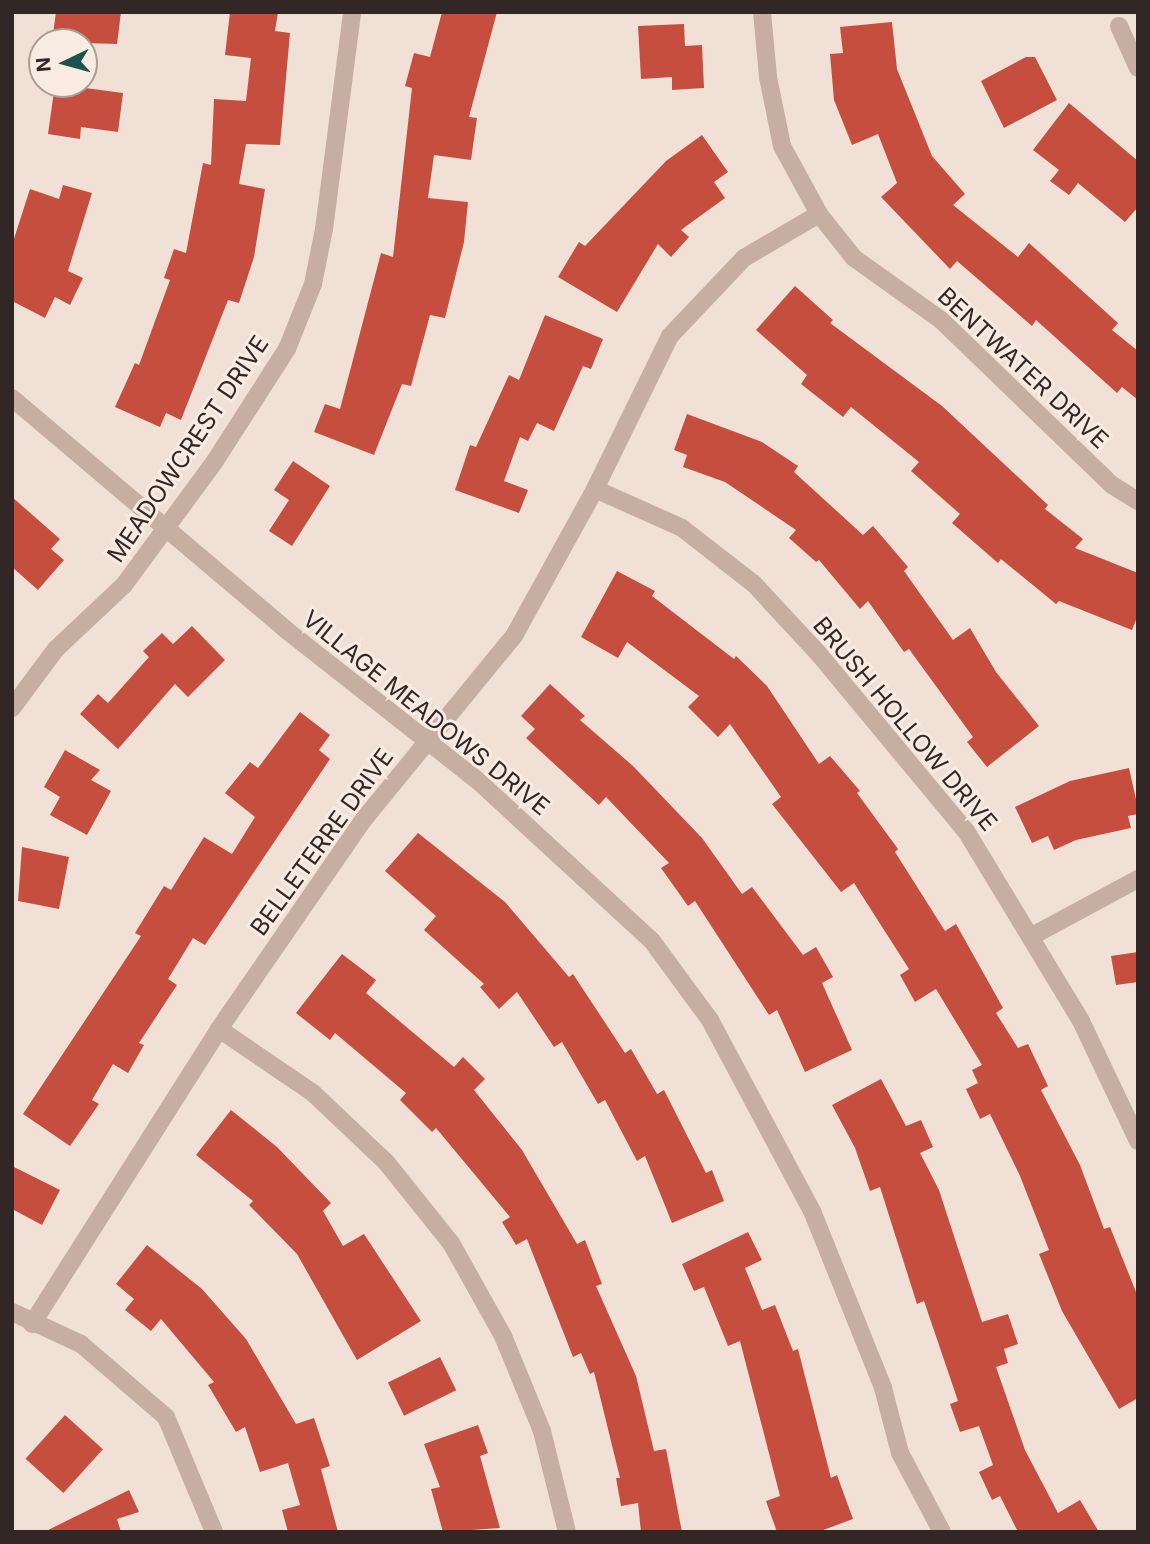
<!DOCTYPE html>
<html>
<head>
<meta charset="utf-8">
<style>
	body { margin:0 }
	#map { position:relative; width:1150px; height:1544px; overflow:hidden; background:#f0e0d6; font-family:Inter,sans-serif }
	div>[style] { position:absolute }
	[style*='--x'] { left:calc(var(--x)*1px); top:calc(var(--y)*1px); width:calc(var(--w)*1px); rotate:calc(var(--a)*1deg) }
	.building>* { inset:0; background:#c54e3f; transform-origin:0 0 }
	.street>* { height:18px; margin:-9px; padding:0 9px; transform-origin:9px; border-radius:9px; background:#c7aea3 }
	span { translate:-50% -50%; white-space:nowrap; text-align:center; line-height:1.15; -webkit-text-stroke:6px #f8ebe2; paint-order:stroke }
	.street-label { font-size:24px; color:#322725 }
	.frame { position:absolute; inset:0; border:14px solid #322725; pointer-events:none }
	.north { position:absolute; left:28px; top:28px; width:70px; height:70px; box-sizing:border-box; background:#f8ebe2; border:2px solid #a99d96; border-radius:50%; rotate:265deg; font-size:19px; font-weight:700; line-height:28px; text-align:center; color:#322725 }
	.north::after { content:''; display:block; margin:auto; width:24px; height:32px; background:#1b534f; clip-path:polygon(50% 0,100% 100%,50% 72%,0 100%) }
</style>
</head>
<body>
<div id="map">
	<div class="building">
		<i style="clip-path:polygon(56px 12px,121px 12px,117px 44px,52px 42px)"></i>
		<i style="clip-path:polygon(230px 12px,278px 12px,275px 31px,290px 33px,280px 145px,246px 144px,239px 184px,265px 189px,254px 257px,239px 303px,228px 300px,181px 420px,166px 413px,160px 427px,115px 407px,135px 363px,139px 365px,170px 280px,164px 278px,174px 249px,186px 253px,203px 163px,211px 165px,214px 99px,246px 101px,251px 58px,225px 55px)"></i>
		<i style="clip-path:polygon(442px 12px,497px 12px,469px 117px,477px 118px,471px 160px,434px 155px,428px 198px,468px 202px,464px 242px,445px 318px,430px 315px,411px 386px,402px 384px,374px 455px,314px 432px,325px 404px,340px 409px,381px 253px,393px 257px,412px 88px,405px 86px,414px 53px,430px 57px)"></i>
		<i style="clip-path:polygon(892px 22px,897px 69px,932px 156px,965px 194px,953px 205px,1018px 257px,1029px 243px,1118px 323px,1112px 330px,1138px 351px,1138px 400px,1122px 387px,1117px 393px,1036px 320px,1032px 326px,957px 261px,950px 269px,881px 197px,897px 183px,878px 134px,852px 145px,834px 100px,830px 54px,843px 53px,840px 27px)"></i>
		<i style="clip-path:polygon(684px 24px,685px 46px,702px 45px,704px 88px,672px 90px,672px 77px,641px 79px,638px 26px)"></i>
		<i style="clip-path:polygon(1026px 57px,1035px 57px,1057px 100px,1004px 128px,981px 81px)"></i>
		<i style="clip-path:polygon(55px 84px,123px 93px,118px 132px,81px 127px,80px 139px,48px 134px)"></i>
		<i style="clip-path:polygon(1069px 103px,1138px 161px,1138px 207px,1125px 222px,1078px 183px,1069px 195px,1050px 181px,1059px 170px,1033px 150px)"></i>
		<i style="clip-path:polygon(702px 135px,728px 172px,714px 182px,725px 198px,681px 230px,689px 237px,671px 257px,658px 244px,617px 312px,558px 277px,579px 242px,585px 246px,666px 161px)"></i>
		<i style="clip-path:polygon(63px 185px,92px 193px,68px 271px,83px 278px,70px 305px,55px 297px,45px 318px,12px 301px,12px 245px,30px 189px,59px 199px)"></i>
		<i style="clip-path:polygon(795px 286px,833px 320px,830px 323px,942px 406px,1048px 505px,1045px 509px,1083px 539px,1075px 548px,1138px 573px,1138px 615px,1132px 630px,1059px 601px,1056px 604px,1001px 559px,998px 563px,952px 523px,960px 514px,911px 471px,919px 462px,851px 407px,843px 417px,801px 384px,807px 375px,756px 330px)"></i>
		<i style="clip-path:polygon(545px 315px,603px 339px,591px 369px,583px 366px,554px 431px,537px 423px,528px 441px,520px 437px,504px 481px,528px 490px,519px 513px,455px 490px,470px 445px,476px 447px,509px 375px,519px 380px)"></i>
		<i style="clip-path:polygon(687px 414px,762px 442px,798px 466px,794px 472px,863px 535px,873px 526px,908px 567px,904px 571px,953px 640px,970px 628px,996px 672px,1039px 726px,987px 767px,967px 742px,973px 737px,909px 649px,904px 652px,868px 601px,860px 609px,819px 560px,816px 562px,789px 538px,796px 530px,725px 482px,683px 467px,687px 455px,674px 450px)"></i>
		<i style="clip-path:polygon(293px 461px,330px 486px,292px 546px,269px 531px,289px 500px,274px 490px)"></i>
		<i style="clip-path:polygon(12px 497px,60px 539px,51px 549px,64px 560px,38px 590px,12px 567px)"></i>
		<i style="clip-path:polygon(617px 571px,655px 591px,652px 596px,734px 659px,736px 656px,767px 686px,819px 764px,830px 756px,860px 791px,857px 793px,898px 849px,895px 852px,945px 931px,956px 924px,1003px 1008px,996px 1013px,1018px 1048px,1028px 1044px,1048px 1086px,1041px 1090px,1080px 1165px,1104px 1229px,1110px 1227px,1138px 1297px,1138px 1398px,1119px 1409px,1062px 1311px,1039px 1254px,1049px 1250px,1020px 1176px,990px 1114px,980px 1119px,966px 1089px,978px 1083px,972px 1070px,982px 1065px,936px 989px,915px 1002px,900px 975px,909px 969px,854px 883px,841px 892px,772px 804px,781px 797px,730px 724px,718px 737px,688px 707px,699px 696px,627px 642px,618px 658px,581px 637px)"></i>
		<i style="clip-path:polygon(192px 626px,225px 660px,188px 697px,175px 684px,118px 749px,80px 714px,98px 694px,108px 703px,149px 657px,143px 651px,162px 633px,173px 644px)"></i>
		<i style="clip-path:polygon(550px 684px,585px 716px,580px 720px,633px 766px,702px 838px,742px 894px,752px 887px,803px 955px,816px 947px,833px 977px,822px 983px,852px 1050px,805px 1072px,777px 1010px,769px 1015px,695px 901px,688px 906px,661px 868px,669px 863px,606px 797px,599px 805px,526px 738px,535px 729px,521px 716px)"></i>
		<i style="clip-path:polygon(300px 712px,330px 735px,319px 750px,330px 759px,205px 945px,193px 938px,168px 979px,177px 985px,139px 1043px,144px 1045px,128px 1073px,113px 1064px,92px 1100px,99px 1104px,70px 1146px,23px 1114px,141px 936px,135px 933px,164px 886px,171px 890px,204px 837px,232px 854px,255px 817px,225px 793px,250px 762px,258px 768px)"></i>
		<i style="clip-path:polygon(65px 750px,100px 770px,91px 780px,111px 791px,87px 835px,50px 815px,60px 797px,44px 787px)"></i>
		<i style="clip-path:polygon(1129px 768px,1138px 808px,1138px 814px,1128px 816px,1131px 828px,1076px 840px,1054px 850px,1048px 836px,1032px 843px,1015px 807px,1070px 781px)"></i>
		<i style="clip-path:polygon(418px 833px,505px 902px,569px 977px,573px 974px,625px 1053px,631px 1049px,657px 1094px,664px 1090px,706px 1173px,712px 1170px,724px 1201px,672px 1223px,645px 1156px,637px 1161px,605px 1100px,598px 1104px,562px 1042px,554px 1047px,517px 992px,499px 1009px,480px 987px,484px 984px,424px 930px,436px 916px,385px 871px)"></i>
		<i style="clip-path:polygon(22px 847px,69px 857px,59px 909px,18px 901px)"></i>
		<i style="clip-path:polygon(1138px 952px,1138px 982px,1116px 985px,1111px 956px)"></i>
		<i style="clip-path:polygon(342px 954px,376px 980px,366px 993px,454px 1067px,463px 1057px,485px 1079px,474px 1090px,522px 1150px,577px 1244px,585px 1240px,602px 1284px,596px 1286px,636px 1376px,654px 1451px,666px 1449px,682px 1532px,641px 1532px,638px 1503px,621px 1506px,616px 1478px,620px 1478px,594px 1372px,590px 1374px,581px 1353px,573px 1357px,527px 1239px,516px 1245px,502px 1222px,510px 1217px,436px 1128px,432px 1132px,400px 1100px,406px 1093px,335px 1033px,330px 1040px,296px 1013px)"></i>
		<i style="clip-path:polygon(881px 1079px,906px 1126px,921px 1120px,933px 1147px,920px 1153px,939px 1190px,982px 1322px,1008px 1314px,1018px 1344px,1004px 1349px,1008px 1363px,996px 1367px,1025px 1450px,1058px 1513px,1080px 1500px,1099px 1532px,1018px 1532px,1000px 1496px,992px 1500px,979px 1472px,993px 1465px,979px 1426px,960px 1432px,950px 1404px,958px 1401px,924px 1301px,917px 1304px,880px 1187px,870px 1191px,855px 1148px,832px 1105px)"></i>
		<i style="clip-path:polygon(231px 1110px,277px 1147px,331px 1203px,323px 1211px,343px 1246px,364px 1234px,421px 1321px,357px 1360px,297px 1254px,249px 1205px,253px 1201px,196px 1155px)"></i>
		<i style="clip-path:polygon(12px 1166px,60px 1190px,42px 1225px,12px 1209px)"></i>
		<i style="clip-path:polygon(748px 1232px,762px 1260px,745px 1268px,762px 1310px,775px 1305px,793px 1351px,798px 1349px,831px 1478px,837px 1475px,853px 1519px,818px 1532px,777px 1532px,766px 1501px,780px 1496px,740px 1341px,728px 1346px,704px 1287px,694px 1291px,682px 1264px)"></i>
		<i style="clip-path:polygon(147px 1245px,202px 1289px,246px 1339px,296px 1424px,314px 1418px,330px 1466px,321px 1469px,338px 1532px,288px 1532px,282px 1510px,300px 1505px,288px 1463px,260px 1472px,245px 1427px,236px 1432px,208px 1385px,214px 1382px,161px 1319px,151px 1331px,125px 1310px,134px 1299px,116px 1284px)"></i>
		<i style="left:440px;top:1357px;width:37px;height:58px;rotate:64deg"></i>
		<i style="left:65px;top:1415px;width:51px;height:59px;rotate:42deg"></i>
		<i style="clip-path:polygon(478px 1425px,488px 1453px,480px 1456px,500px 1528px,443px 1532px,431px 1489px,440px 1487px,424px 1444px)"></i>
		<i style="clip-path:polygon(129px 1490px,139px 1512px,117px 1519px,121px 1532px,44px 1532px)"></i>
	</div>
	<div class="street">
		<i style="--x:762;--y:12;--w:65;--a:84.7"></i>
		<i style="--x:768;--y:77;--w:70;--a:78.5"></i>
		<i style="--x:782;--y:146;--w:77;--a:61.4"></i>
		<i style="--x:819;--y:214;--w:56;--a:51.5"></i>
		<i style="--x:854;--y:258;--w:107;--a:35.5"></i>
		<i style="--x:941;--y:320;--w:238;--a:44"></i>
		<i style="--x:1112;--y:485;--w:31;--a:32"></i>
		<i style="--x:1119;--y:26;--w:46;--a:65.7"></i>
		<i style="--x:12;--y:398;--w:358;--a:40.2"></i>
		<i style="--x:285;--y:629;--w:244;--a:38.2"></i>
		<i style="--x:477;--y:780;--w:238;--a:42.6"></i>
		<i style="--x:652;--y:941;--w:98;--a:53.7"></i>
		<i style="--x:710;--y:1020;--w:217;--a:61.9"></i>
		<i style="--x:812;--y:1211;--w:191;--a:68.1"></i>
		<i style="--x:883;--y:1388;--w:67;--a:75.3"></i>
		<i style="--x:900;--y:1453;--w:89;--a:62"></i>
		<i style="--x:595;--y:489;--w:95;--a:24.1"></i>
		<i style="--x:682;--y:528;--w:91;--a:37.9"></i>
		<i style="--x:754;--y:584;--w:94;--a:47.2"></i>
		<i style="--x:818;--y:653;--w:231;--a:50.3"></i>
		<i style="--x:966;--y:831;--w:222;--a:58.8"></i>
		<i style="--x:1081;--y:1021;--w:133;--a:64.6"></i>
		<i style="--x:12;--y:708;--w:74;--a:-53.3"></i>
		<i style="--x:56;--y:649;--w:93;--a:-43.3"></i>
		<i style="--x:124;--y:585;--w:154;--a:-53.7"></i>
		<i style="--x:215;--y:461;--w:133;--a:-57.3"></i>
		<i style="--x:287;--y:349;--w:70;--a:-68.2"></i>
		<i style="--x:313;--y:284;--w:56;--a:-78.7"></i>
		<i style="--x:324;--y:229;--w:219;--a:-82.6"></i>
		<i style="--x:1032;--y:936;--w:120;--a:-28.3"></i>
		<i style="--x:219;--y:1029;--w:114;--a:34.2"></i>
		<i style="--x:313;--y:1093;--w:100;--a:43.4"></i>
		<i style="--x:386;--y:1162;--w:104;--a:51.3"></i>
		<i style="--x:451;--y:1243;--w:107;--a:60.8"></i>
		<i style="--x:503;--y:1336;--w:103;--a:67.7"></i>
		<i style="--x:542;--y:1431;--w:104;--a:76.1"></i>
		<i style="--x:12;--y:1312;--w:76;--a:24.9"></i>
		<i style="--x:81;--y:1344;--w:112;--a:40.7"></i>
		<i style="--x:166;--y:1417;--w:125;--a:67.3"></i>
		<i style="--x:32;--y:1324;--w:349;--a:-57.6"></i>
		<i style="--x:219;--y:1029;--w:255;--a:-55.4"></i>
		<i style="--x:364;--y:819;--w:237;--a:-50.7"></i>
		<i style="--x:514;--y:636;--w:168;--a:-61.1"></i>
		<i style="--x:595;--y:489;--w:170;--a:-63.9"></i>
		<i style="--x:670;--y:336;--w:108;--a:-46.5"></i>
		<i style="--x:744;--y:258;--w:87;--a:-30.4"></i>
	</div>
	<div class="street-label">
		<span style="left:1023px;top:368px;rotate:43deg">BENTWATER DRIVE</span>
		<span style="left:188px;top:449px;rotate:-56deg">MEADOWCREST DRIVE</span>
		<span style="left:426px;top:713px;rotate:39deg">VILLAGE MEADOWS DRIVE</span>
		<span style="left:905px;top:724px;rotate:50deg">BRUSH HOLLOW DRIVE</span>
		<span style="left:322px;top:842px;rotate:-54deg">BELLETERRE DRIVE</span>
	</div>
	<div class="frame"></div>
	<div class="north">N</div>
</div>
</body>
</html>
